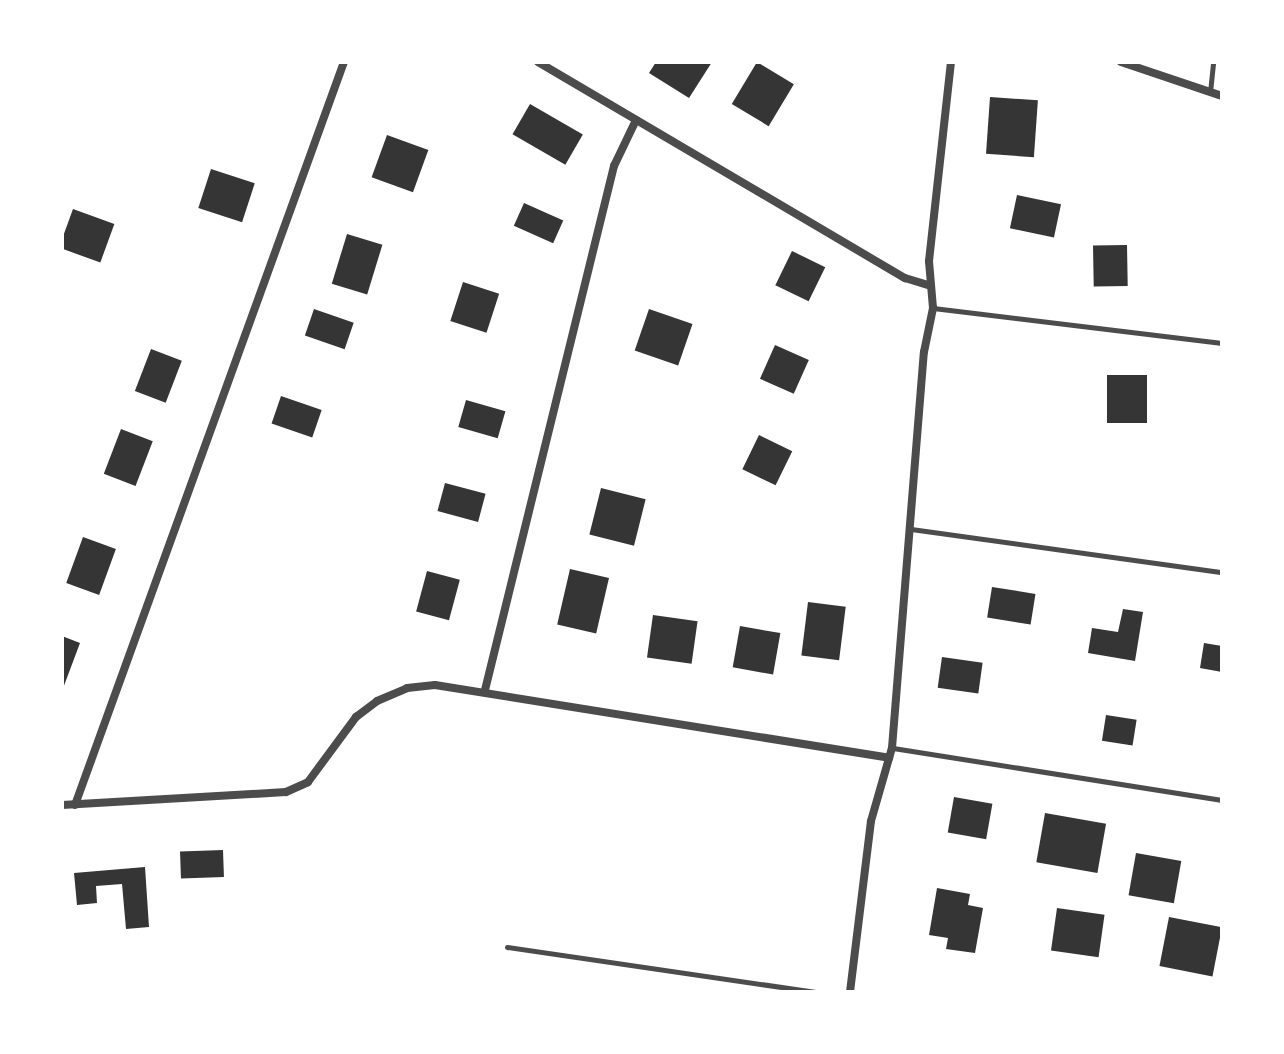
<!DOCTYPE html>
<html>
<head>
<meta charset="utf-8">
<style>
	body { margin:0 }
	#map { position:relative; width:1284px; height:1054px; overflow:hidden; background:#fff; font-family:"Work Sans",sans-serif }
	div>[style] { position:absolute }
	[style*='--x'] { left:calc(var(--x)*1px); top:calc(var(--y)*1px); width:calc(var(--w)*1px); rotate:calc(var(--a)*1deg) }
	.building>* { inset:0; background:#353535; transform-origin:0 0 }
	.service>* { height:5px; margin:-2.5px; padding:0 2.5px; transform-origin:2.5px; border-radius:2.5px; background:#4c4c4c }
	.minor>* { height:8px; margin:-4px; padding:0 4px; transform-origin:4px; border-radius:4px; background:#4c4c4c }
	span { translate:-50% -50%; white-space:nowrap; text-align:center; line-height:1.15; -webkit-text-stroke:8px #fff; paint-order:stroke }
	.frame { position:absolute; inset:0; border:64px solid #fff; pointer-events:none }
</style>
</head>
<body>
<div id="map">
	<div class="building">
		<i style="clip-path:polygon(656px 62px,712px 62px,689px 98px,649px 73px)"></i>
		<i style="left:757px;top:62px;width:43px;height:49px;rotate:31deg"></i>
		<i style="left:990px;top:97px;width:48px;height:57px;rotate:4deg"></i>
		<i style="left:530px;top:104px;width:61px;height:35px;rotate:30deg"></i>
		<i style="left:387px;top:135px;width:44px;height:45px;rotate:20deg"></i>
		<i style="left:211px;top:169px;width:46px;height:41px;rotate:18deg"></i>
		<i style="left:1017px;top:195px;width:45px;height:34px;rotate:12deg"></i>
		<i style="left:524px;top:203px;width:43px;height:25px;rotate:24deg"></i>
		<i style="left:73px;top:209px;width:44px;height:41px;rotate:20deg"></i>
		<i style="left:347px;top:234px;width:37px;height:52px;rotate:17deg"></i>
		<i style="left:1127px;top:245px;width:41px;height:34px;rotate:89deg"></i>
		<i style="left:792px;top:251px;width:37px;height:38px;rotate:26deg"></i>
		<i style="left:463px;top:282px;width:38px;height:41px;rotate:18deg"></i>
		<i style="left:314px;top:309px;width:42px;height:28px;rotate:19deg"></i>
		<i style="left:649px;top:309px;width:46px;height:44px;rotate:19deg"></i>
		<i style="left:775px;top:345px;width:37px;height:37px;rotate:24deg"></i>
		<i style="left:151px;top:349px;width:33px;height:45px;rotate:21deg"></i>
		<i style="left:1107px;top:375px;width:40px;height:48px"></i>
		<i style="left:281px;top:396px;width:43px;height:29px;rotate:19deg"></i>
		<i style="left:466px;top:400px;width:41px;height:28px;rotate:16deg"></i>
		<i style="left:121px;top:429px;width:34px;height:48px;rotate:21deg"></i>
		<i style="left:759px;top:435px;width:37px;height:38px;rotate:26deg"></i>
		<i style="left:445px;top:483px;width:42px;height:29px;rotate:15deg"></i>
		<i style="left:601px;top:488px;width:46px;height:48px;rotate:14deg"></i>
		<i style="left:83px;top:537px;width:35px;height:49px;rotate:20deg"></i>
		<i style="left:570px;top:569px;width:40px;height:57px;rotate:13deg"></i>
		<i style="left:427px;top:571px;width:34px;height:42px;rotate:15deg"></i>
		<i style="left:992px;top:587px;width:44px;height:31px;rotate:9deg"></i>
		<i style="left:808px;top:602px;width:38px;height:54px;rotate:7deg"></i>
		<i style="clip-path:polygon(1123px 609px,1143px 612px,1135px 661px,1088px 653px,1092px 628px,1118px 632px)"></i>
		<i style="left:653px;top:615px;width:45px;height:43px;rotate:8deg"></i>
		<i style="left:740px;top:626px;width:41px;height:42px;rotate:10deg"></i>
		<i style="clip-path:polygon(62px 636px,80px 643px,62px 691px)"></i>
		<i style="clip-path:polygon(1204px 643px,1222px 646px,1222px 672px,1200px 668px)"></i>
		<i style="left:942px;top:657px;width:41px;height:31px;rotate:8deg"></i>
		<i style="left:1106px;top:715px;width:31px;height:26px;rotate:9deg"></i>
		<i style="left:954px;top:797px;width:39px;height:36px;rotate:10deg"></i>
		<i style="left:1045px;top:813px;width:62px;height:50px;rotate:10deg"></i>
		<i style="left:223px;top:850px;width:27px;height:43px;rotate:88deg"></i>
		<i style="left:1136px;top:853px;width:46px;height:43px;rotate:10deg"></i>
		<i style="clip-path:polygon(145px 867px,149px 927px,126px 929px,122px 884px,96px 886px,97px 903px,77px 905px,74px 873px)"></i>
		<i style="clip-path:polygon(937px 888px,970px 894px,968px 905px,983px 908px,975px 953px,946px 949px,948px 938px,929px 935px)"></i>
		<i style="left:1057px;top:908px;width:48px;height:43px;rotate:8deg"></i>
		<i style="left:1169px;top:917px;width:54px;height:50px;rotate:11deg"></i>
	</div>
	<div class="service">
		<i style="--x:1210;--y:92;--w:30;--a:-84"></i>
		<i style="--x:933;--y:308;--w:291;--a:6.9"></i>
		<i style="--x:911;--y:529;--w:314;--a:7.9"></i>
		<i style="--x:893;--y:748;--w:333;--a:9"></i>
		<i style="--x:507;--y:947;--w:312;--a:8.3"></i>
	</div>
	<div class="minor">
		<i style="--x:538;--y:62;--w:426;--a:30.5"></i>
		<i style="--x:905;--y:278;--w:27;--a:17"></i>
		<i style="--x:1121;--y:62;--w:107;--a:18.6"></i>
		<i style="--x:485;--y:690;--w:540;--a:-76.17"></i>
		<i style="--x:614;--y:166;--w:51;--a:-64.4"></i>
		<i style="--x:62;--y:805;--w:224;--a:-3.3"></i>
		<i style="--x:286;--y:792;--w:24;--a:-24"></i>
		<i style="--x:308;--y:782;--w:81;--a:-53.6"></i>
		<i style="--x:356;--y:717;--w:26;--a:-37"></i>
		<i style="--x:377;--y:701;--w:33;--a:-23"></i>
		<i style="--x:407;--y:688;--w:28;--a:-6"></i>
		<i style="--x:435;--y:685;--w:460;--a:9.1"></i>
		<i style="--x:75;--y:805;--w:790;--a:-70.1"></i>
		<i style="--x:850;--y:992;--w:172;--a:-83"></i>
		<i style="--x:871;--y:821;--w:76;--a:-74"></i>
		<i style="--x:892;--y:748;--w:397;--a:-85.4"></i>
		<i style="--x:924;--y:352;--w:45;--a:-78.4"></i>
		<i style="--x:933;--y:308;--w:47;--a:-94.9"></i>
		<i style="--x:929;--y:261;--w:200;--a:-83.7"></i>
	</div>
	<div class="frame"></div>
</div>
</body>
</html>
